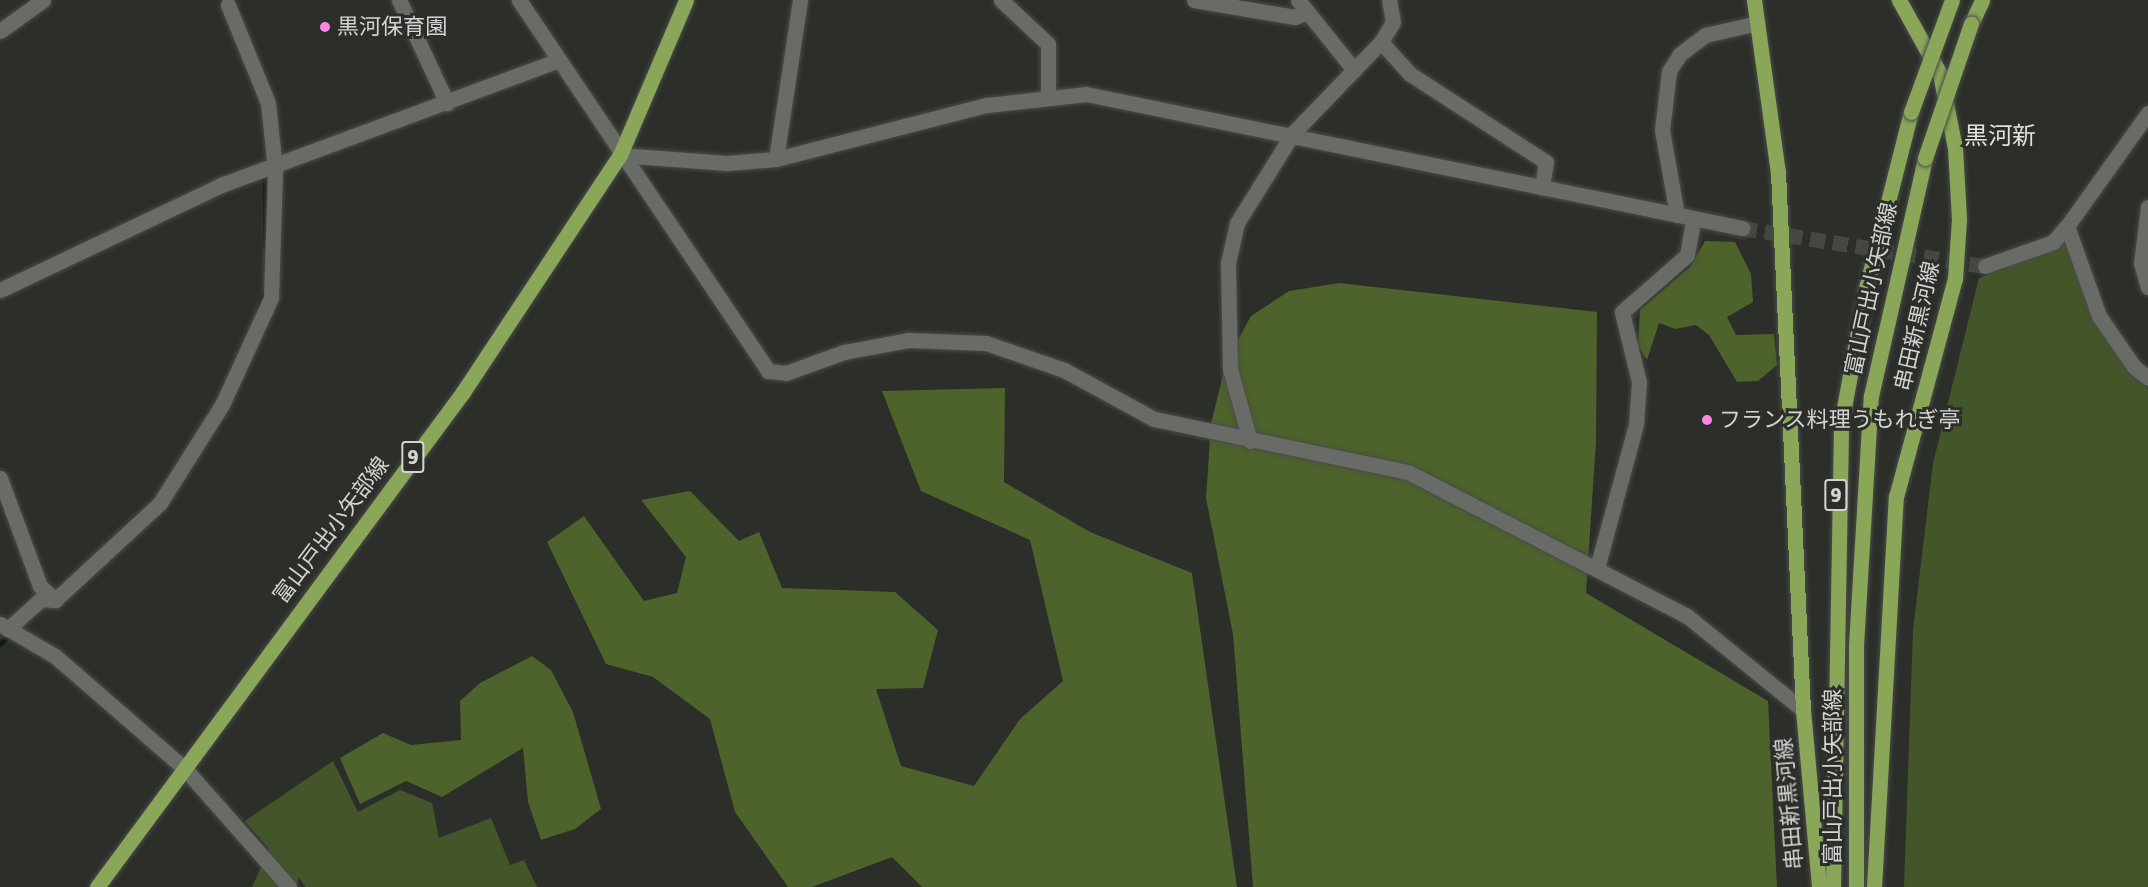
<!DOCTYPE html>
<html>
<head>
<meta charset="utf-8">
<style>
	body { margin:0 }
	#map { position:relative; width:2148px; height:887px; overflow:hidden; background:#2c2e2a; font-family:Signika,"Noto Sans JP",sans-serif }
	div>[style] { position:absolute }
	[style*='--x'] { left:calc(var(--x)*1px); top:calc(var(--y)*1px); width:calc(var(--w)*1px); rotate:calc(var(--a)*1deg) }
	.green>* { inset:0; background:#445629 }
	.forest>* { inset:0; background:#4d632b }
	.stream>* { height:5px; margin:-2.5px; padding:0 2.5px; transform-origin:2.5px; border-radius:2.5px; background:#121d02 }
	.minor-tunnel>* { height:15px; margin-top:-7.5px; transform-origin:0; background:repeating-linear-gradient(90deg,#454743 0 15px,transparent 0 23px) }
	.roads { filter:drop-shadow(0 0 2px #4a4c48) drop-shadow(0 0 2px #4a4c48) }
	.minor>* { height:15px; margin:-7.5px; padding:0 7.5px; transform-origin:7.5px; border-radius:7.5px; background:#696b66 }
	.major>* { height:15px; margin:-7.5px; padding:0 7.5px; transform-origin:7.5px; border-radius:7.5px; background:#8aa759 }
	.bridges { filter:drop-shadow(0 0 2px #4a4c48) drop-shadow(0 0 2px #4a4c48) }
	.major-bridge>* { height:15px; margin:-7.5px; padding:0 7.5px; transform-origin:7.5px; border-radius:7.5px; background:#8aa759 }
	.dots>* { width:16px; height:16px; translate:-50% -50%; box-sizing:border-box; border:3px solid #2c2e2a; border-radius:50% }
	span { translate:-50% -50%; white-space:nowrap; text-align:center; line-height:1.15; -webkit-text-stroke:6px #2c2e2a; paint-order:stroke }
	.shield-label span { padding:2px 4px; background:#2c2e2a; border:2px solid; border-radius:4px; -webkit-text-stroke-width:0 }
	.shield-label { font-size:21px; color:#d3d4d1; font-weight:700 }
	.poi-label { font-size:22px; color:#d3d4d1 }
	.left { translate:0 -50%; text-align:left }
	.street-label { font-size:22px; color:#d3d4d1 }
	.neighbourhood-label { font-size:24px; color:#e0e3dd }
</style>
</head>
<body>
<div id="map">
	<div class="green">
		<i style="clip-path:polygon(2064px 237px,2094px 320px,2129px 374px,2148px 388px,2148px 887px,1904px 887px,1913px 630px,1933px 463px,1979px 278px,2057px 249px)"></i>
		<i style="clip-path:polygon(333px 761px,358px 812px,400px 790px,432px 803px,439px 838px,491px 818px,510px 865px,524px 860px,537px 887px,305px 887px,299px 877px,296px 887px,252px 887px,269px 849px,245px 821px)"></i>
	</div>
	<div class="forest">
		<i style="clip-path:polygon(1705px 241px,1735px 242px,1751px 274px,1753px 302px,1727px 317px,1736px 335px,1774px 334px,1777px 365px,1758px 381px,1737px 382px,1709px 335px,1696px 325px,1675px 329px,1659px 323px,1647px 360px,1638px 345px,1640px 310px,1690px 267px)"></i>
		<i style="clip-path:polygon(1339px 283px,1597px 312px,1596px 441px,1586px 593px,1768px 701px,1777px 887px,1253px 887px,1233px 634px,1206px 498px,1211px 424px,1226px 362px,1251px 316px,1289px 291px)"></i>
		<i style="clip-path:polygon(1005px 388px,1004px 482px,1090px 532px,1192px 573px,1237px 887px,922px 887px,892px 857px,812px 887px,788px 887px,735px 812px,710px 719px,653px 677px,606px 664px,547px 542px,584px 516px,644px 601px,677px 593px,686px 557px,641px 500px,690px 491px,739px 541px,759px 532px,782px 588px,895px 592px,938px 630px,923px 688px,876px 689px,901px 766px,974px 786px,1020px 719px,1063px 681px,1030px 540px,921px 491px,882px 391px)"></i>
		<i style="clip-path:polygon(532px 656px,551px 670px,573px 712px,601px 809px,575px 829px,541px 840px,528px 802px,523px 748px,442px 797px,406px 781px,360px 804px,340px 758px,383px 733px,411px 745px,461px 740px,460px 701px,480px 683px)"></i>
	</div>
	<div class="stream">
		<i style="--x:265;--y:180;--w:66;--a:90"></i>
		<i style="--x:259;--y:308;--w:21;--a:-71"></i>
		<i style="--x:0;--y:644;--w:17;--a:-45"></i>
	</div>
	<div class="minor-tunnel">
		<i style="--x:1742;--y:228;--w:246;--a:8.9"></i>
	</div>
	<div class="roads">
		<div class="minor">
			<i style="--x:399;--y:0;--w:114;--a:65"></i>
			<i style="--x:519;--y:0;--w:447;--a:56.1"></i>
			<i style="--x:768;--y:371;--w:18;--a:6"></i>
			<i style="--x:786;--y:373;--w:62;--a:-19.9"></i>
			<i style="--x:844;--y:352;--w:65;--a:-10.6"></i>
			<i style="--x:908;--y:340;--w:78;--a:2.2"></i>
			<i style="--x:986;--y:343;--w:83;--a:19.1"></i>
			<i style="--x:1064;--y:370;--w:102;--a:28.6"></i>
			<i style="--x:1154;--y:419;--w:259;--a:11.8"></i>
			<i style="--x:1408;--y:472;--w:314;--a:27.3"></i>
			<i style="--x:1687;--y:616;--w:149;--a:39"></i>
			<i style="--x:1001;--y:0;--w:64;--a:43.1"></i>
			<i style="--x:1048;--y:44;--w:52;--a:90"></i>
			<i style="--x:1194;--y:0;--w:102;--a:9.6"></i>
			<i style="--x:1295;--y:17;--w:13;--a:-23"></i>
			<i style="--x:1298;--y:0;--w:90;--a:51.3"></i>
			<i style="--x:0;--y:31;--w:53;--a:-35.8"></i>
			<i style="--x:1381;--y:42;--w:43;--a:47.8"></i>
			<i style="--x:1410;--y:74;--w:162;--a:32.9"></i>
			<i style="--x:1546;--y:162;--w:26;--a:99"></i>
			<i style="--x:2148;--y:113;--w:139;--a:125.6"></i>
			<i style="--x:2067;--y:226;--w:96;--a:70.4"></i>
			<i style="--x:2099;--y:316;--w:62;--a:55.5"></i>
			<i style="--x:2134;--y:367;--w:18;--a:38"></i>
			<i style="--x:620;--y:155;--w:107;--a:4.3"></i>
			<i style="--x:727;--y:163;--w:49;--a:-4.7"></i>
			<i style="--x:776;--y:159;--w:218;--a:-14.4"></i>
			<i style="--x:987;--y:105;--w:100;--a:-6.3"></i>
			<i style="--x:1086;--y:94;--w:670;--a:11.54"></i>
			<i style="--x:776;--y:159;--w:161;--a:-81.4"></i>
			<i style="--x:2148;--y:207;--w:56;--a:97.1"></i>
			<i style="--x:2141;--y:263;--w:25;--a:74"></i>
			<i style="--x:1677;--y:215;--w:86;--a:-100"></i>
			<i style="--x:1662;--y:130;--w:59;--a:-83.2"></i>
			<i style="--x:1669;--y:71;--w:20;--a:-57"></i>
			<i style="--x:1680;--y:54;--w:31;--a:-37"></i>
			<i style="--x:1705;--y:35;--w:54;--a:-12.8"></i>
			<i style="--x:1985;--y:266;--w:72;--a:-19.4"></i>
			<i style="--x:2053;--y:242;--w:21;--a:-49"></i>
			<i style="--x:0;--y:290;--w:245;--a:-25.4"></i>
			<i style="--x:221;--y:185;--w:360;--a:-20.3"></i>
			<i style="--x:1250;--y:441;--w:75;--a:-105.5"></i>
			<i style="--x:1230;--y:369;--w:106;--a:-91.1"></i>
			<i style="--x:1228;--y:263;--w:41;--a:-77.3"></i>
			<i style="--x:1237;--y:223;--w:106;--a:-58.1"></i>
			<i style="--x:1293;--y:133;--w:127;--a:-46"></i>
			<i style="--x:1381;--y:42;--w:23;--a:-59"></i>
			<i style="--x:1393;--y:22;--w:22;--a:-100"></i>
			<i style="--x:0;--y:478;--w:115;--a:69.7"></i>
			<i style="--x:40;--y:586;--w:21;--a:43"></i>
			<i style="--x:55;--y:600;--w:14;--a:-176"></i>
			<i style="--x:41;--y:599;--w:45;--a:137.7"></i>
			<i style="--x:1597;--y:568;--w:149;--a:-74.8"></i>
			<i style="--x:1636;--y:424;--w:42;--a:-85.9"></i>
			<i style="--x:1639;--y:382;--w:72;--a:-103.7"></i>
			<i style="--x:1622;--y:312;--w:86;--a:-41.2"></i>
			<i style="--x:1687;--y:255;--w:36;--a:-80"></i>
			<i style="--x:55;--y:600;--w:143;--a:-42.7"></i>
			<i style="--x:160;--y:503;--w:116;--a:-57.7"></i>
			<i style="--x:222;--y:405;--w:118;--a:-65.4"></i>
			<i style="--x:271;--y:298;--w:129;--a:-88.2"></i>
			<i style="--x:275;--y:169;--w:66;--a:-96.1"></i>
			<i style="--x:268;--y:103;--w:106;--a:-112.2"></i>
			<i style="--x:0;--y:624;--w:64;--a:30.2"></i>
			<i style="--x:55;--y:656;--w:174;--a:41"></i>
			<i style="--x:186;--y:770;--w:156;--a:48.6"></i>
		</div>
		<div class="major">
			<i style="--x:1754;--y:0;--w:174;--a:82.1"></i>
			<i style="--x:1778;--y:172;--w:539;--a:87.34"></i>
			<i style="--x:1803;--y:710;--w:178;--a:84.8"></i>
			<i style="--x:1971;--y:24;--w:26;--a:-65"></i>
			<i style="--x:97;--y:887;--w:616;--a:-53.52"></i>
			<i style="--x:463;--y:392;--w:284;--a:-56.5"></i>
			<i style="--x:620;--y:155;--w:168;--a:-66.9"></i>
			<i style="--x:1833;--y:887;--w:463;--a:-89"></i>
			<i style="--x:1841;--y:424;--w:138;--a:-79.6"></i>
			<i style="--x:1866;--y:288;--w:182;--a:-75.7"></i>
			<i style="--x:1856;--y:887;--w:242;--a:-90"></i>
			<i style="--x:1856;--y:645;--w:249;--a:-86.6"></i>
			<i style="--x:1871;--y:396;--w:244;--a:-77.2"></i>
			<i style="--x:1874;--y:887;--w:391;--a:-86.8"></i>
			<i style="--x:1896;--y:497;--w:226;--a:-74.9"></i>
			<i style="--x:1955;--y:279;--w:60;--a:-86.2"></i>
			<i style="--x:1959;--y:219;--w:71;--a:-93.2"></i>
			<i style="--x:1955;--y:148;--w:76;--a:-101.5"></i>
			<i style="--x:1940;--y:74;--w:85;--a:-119"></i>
		</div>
	</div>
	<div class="bridges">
		<div class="major-bridge">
			<i style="--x:1911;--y:112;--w:119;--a:-69.9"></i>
			<i style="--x:1925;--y:158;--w:142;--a:-71.1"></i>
		</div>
	</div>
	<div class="dots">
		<i style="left:325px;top:27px;background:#fe86e1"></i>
		<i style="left:1707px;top:420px;background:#fe86e1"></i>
	</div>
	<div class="shield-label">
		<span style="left:413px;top:457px">9</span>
		<span style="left:1836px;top:495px">9</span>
	</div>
	<div class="poi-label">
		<span class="left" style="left:337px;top:27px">黒河保育園</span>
		<span class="left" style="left:1719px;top:420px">フランス料理うもれぎ亭</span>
	</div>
	<div class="street-label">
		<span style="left:1871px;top:289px;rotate:-78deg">富山戸出小矢部線</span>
		<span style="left:1917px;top:326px;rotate:-77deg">串田新黒河線</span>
		<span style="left:331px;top:530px;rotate:-53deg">富山戸出小矢部線</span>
		<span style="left:1833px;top:777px;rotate:-90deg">富山戸出小矢部線</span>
		<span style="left:1789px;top:804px;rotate:-95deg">串田新黒河線</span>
	</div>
	<div class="neighbourhood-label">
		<span style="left:2000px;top:137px">黒河新</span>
	</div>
</div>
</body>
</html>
